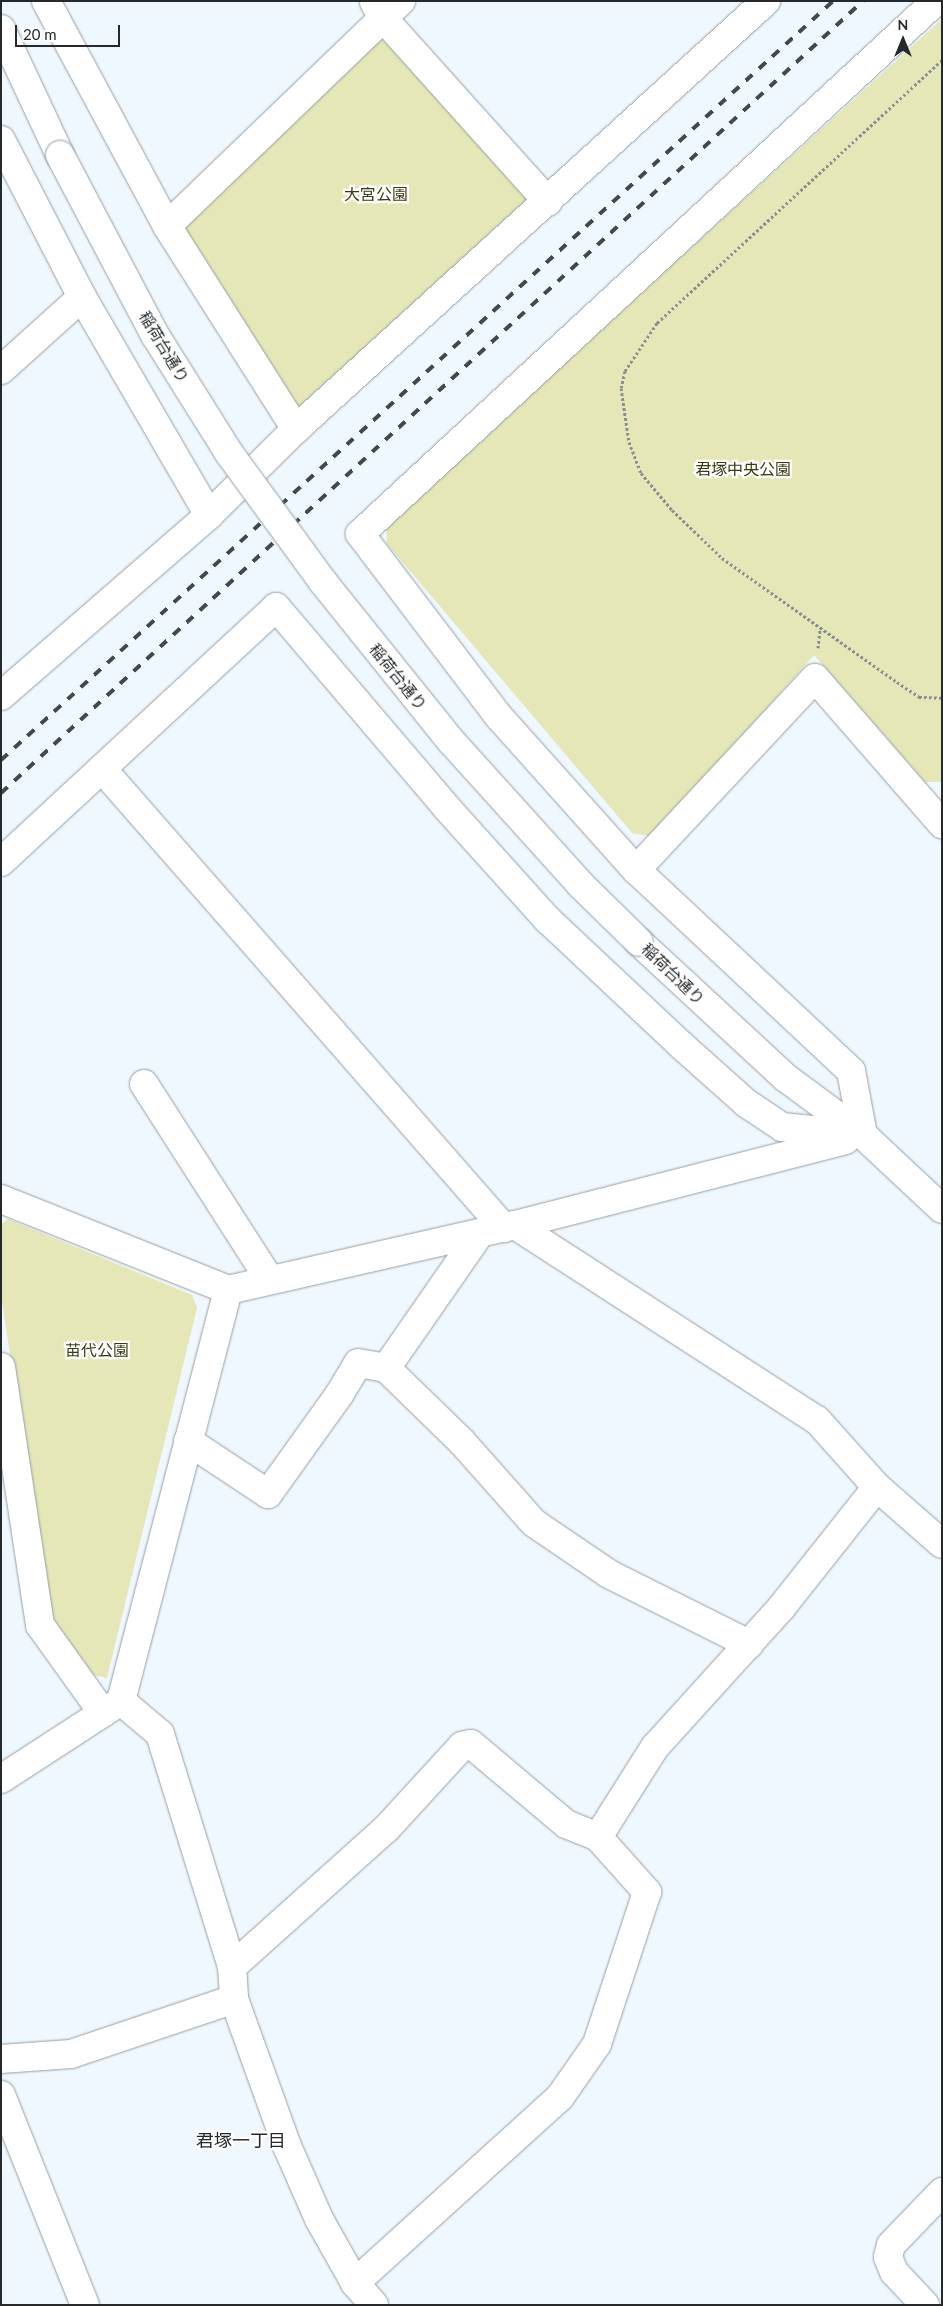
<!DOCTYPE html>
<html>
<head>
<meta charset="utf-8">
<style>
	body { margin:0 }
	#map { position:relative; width:943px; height:2306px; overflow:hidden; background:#f0f8ff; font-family:Lato,"Noto Sans JP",sans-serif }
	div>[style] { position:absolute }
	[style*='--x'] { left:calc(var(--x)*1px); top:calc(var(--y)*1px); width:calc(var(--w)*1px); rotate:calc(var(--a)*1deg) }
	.green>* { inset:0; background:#e5e7b7 }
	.path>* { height:3px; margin-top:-1.5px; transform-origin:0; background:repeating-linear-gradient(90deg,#888e93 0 2.5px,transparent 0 5px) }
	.roads { filter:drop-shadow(0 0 1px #949ea5) drop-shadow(0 0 1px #949ea5) }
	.minor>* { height:28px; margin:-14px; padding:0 14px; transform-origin:14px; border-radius:14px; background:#fff }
	.tertiary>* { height:28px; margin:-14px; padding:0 14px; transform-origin:14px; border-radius:14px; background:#fff }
	.rail>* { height:4px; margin-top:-2px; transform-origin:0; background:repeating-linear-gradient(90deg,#43484b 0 9px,transparent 0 18px) }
	.bridges { filter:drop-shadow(0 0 1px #949ea5) drop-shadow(0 0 1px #949ea5) }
	.tertiary-bridge>* { height:28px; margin:-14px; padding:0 14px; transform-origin:14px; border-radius:14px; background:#fff }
	span { translate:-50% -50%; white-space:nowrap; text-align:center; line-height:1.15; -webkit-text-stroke:4.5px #fff; paint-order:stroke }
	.park-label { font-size:16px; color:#3a3b12 }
	.street-label { font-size:16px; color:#25292c }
	.neighbourhood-label { font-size:18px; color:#25292c }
	.frame { position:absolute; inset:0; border:2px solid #25292c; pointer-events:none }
	.north { position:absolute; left:878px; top:15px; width:50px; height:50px; -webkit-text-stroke:4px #fff; paint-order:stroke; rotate:0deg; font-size:14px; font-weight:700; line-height:20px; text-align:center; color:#25292c }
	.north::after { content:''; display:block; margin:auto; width:18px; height:22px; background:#25292c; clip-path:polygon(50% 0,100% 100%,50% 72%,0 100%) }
	.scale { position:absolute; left:15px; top:25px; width:105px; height:22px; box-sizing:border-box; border:2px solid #25292c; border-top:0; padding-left:6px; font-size:15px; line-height:18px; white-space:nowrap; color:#25292c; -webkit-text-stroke:4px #fff; paint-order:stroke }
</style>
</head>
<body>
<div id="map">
	<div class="green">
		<i style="clip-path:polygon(383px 18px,548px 202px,296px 429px,167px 226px)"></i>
		<i style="clip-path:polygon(942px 19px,942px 782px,925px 782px,814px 655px,653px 837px,632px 833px,387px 544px,386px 526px)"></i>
		<i style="clip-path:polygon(8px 1219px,192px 1295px,197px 1308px,107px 1678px,93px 1675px,49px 1617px,1px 1295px,1px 1224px)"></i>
	</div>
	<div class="path">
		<i style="--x:942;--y:60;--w:388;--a:137.3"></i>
		<i style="--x:657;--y:323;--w:58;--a:123.7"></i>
		<i style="--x:625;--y:371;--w:17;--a:103"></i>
		<i style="--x:621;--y:388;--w:55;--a:81.6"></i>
		<i style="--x:629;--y:442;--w:33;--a:69"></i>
		<i style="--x:641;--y:473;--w:48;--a:50"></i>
		<i style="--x:672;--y:510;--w:69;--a:43.8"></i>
		<i style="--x:722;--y:558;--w:214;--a:35.3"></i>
		<i style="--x:897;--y:682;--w:27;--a:34"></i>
		<i style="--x:919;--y:697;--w:23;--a:2"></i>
		<i style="--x:818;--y:648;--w:20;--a:-84"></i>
	</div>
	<div class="roads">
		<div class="minor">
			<i style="--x:46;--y:1;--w:255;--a:61.7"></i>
			<i style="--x:167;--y:226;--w:241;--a:57.6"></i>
			<i style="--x:374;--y:2;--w:18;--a:61"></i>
			<i style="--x:383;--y:18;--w:247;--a:48.1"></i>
			<i style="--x:1;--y:140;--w:177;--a:62.7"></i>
			<i style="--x:82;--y:297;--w:252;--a:59.8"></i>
			<i style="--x:167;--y:226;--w:325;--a:-43.9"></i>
			<i style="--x:1;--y:370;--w:109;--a:-42"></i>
			<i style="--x:1;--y:696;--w:276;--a:-41"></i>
			<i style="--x:209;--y:515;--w:122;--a:-44.7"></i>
			<i style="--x:296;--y:429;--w:636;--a:-42.32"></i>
			<i style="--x:103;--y:770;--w:609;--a:48.8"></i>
			<i style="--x:1;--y:862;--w:375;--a:-42.8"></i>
			<i style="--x:276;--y:607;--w:264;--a:49.6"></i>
			<i style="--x:447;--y:808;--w:151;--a:48"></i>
			<i style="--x:548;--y:920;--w:183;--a:43.2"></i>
			<i style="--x:681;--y:1045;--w:87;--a:41.7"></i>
			<i style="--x:746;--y:1103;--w:43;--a:33.7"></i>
			<i style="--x:782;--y:1127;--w:81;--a:5.6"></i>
			<i style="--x:636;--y:870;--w:262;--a:-47"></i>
			<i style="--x:815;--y:678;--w:194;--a:49"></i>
			<i style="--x:144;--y:1084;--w:233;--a:57.3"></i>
			<i style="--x:863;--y:1135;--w:65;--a:-100.6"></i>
			<i style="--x:851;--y:1071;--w:294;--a:-136.9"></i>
			<i style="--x:636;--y:870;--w:205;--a:-131.8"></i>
			<i style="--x:499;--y:717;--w:230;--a:-127.2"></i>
			<i style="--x:360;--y:534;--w:785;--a:-42.78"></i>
			<i style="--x:1;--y:1199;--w:245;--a:21.8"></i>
			<i style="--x:228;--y:1290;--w:294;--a:-12.8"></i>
			<i style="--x:515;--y:1225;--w:341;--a:-14.4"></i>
			<i style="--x:515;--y:1225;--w:359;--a:32.9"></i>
			<i style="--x:817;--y:1420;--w:90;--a:48.2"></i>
			<i style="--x:877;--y:1487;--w:86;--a:41.2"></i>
			<i style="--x:480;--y:1233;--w:165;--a:124.8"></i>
			<i style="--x:386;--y:1368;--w:106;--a:44.2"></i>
			<i style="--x:462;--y:1442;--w:108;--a:48.4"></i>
			<i style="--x:534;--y:1523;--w:91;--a:34.2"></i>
			<i style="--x:609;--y:1574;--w:157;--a:26.6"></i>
			<i style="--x:1;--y:1367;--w:261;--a:81.4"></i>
			<i style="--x:40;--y:1625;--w:108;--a:54.4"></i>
			<i style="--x:188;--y:1441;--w:96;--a:33.5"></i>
			<i style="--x:268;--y:1494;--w:122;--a:-54.4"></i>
			<i style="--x:339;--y:1395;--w:37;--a:-59"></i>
			<i style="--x:358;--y:1363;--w:28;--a:10"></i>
			<i style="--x:121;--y:1701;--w:51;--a:40.2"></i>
			<i style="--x:160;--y:1734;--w:244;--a:72.8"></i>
			<i style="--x:232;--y:1967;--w:32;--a:86"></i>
			<i style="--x:234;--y:1999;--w:156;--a:70.2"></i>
			<i style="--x:287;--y:2146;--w:80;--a:66.3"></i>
			<i style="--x:319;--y:2219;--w:73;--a:60.6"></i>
			<i style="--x:355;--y:2283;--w:29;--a:49"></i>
			<i style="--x:1;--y:1779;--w:143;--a:-33"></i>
			<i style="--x:121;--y:1701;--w:425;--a:-75.4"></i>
			<i style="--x:598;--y:1837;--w:107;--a:-57.7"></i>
			<i style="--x:655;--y:1747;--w:188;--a:-47.8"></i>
			<i style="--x:781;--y:1608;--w:154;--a:-51.6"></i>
			<i style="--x:232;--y:1967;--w:207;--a:-41.9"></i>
			<i style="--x:386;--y:1829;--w:113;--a:-47.5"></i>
			<i style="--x:462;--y:1746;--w:9;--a:-13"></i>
			<i style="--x:471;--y:1744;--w:124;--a:40.1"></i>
			<i style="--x:566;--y:1824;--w:35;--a:22"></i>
			<i style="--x:598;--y:1837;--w:74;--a:48.3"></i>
			<i style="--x:647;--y:1892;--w:160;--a:108.2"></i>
			<i style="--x:597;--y:2044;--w:65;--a:124.9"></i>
			<i style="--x:560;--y:2097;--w:277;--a:137.8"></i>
			<i style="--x:1;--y:2059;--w:70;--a:-4.1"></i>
			<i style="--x:71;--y:2054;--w:172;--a:-18.6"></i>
			<i style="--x:1;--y:2095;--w:226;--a:68.2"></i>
			<i style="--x:925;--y:2305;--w:45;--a:-133.2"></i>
			<i style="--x:894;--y:2272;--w:16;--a:-112"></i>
			<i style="--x:888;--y:2257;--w:12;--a:-76"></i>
			<i style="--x:891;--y:2245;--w:74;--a:-46.1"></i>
		</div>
		<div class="tertiary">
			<i style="--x:1;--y:29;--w:139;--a:64.9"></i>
			<i style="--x:639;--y:942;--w:200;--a:42.8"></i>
			<i style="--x:786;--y:1078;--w:96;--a:36.5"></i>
			<i style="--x:863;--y:1135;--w:108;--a:43.1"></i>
		</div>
	</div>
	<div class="rail">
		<i style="--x:1;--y:760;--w:1126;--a:-42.37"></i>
		<i style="--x:1;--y:793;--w:1171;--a:-42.58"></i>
	</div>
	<div class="bridges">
		<div class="tertiary-bridge">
			<i style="--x:60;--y:155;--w:204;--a:62.2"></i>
			<i style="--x:155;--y:335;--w:139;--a:57.9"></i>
			<i style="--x:229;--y:453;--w:160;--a:53.9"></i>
			<i style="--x:323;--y:582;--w:204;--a:51.2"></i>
			<i style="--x:451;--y:741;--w:194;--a:47.9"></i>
			<i style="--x:581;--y:885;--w:81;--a:44.5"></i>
		</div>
	</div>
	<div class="park-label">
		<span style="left:376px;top:194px">大宮公園</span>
		<span style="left:743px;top:469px">君塚中央公園</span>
		<span style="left:97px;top:1350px">苗代公園</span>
	</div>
	<div class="street-label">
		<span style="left:164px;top:347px;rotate:59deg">稲荷台通り</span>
		<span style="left:398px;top:677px;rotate:51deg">稲荷台通り</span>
		<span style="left:673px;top:974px;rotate:44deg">稲荷台通り</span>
	</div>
	<div class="neighbourhood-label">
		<span style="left:241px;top:2140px">君塚一丁目</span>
	</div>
	<div class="frame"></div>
	<div class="north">N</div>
	<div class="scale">20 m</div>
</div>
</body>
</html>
